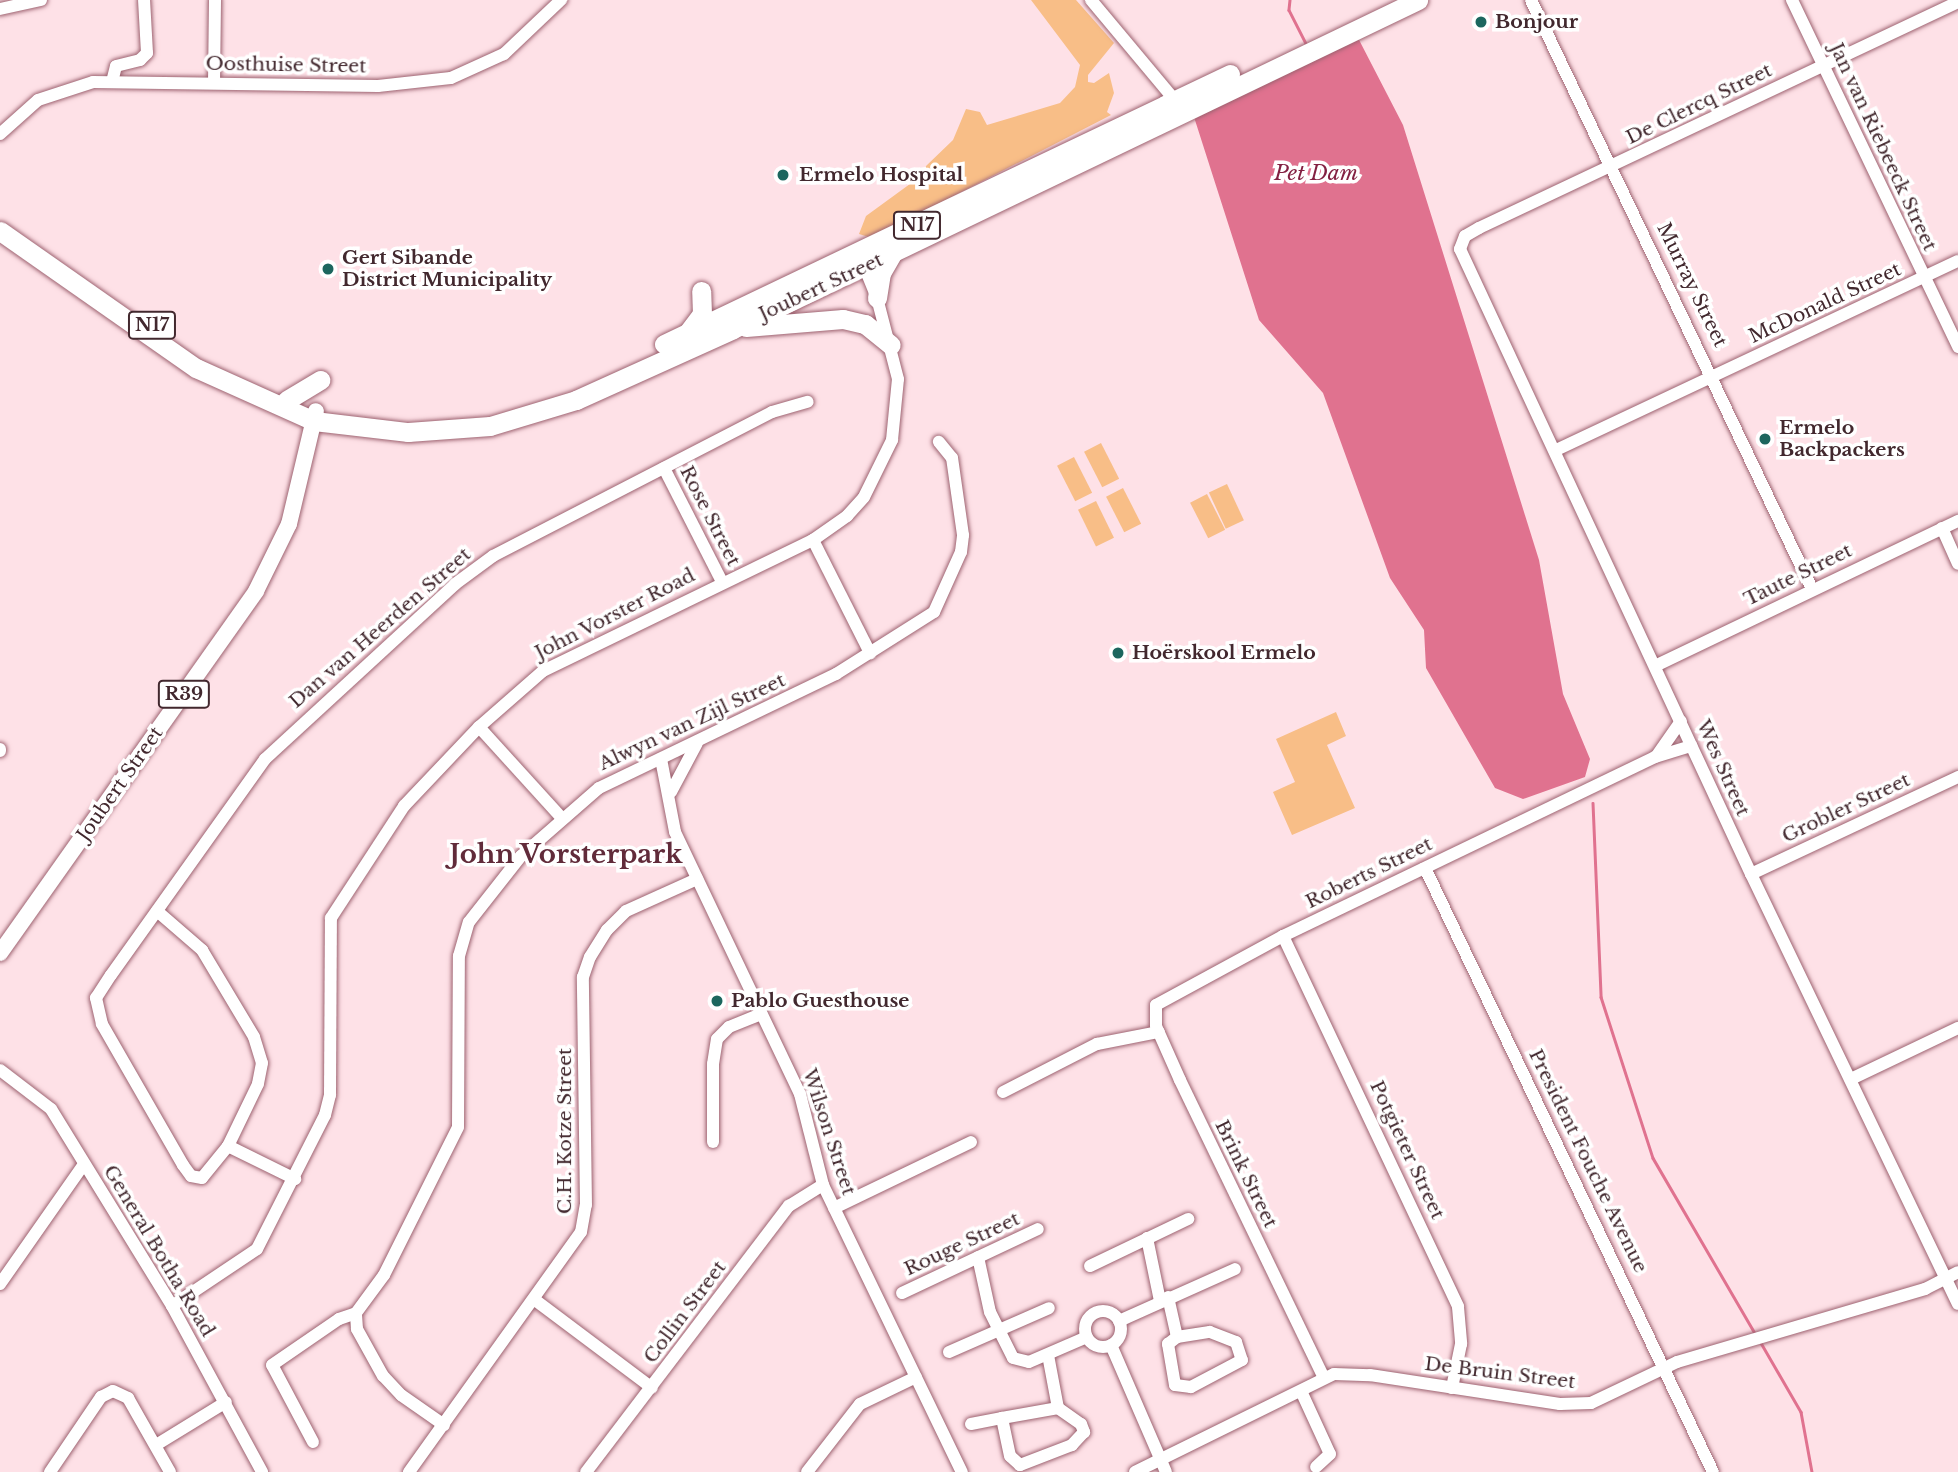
<!DOCTYPE html>
<html>
<head>
<meta charset="utf-8">
<style>
	body { margin:0 }
	#map { position:relative; width:1958px; height:1472px; overflow:hidden; background:#fee1e7; font-family:"Libre Baskerville",serif }
	div>[style] { position:absolute }
	[style*='--x'] { left:calc(var(--x)*1px); top:calc(var(--y)*1px); width:calc(var(--w)*1px); rotate:calc(var(--a)*1deg) }
	.green>* { inset:0; background:#f8be87; transform-origin:0 0 }
	.water>* { inset:0; background:#e0728f }
	.stream>* { height:2.5px; margin:-1.25px; padding:0 1.25px; transform-origin:1.25px; border-radius:1.25px; background:#e0728f }
	.roads { filter:drop-shadow(0 0 2px #9d6270) drop-shadow(0 0 2px #9d6270) }
	.minor>* { height:12px; margin:-6px; padding:0 6px; transform-origin:6px; border-radius:6px; background:#fff }
	.minor>.ring { margin:-6px; padding:0; box-sizing:content-box; background:none; border:12px solid #fff; border-radius:50% }
	.major>* { height:16px; margin:-8px; padding:0 8px; transform-origin:8px; border-radius:8px; background:#fff }
	.highway>* { height:19px; margin:-9.5px; padding:0 9.5px; transform-origin:9.5px; border-radius:9.5px; background:#fff }
	.dots>* { width:19px; height:19px; translate:-50% -50%; box-sizing:border-box; border:4px solid #fff; border-radius:50% }
	span { translate:-50% -50%; white-space:nowrap; text-align:center; line-height:1.15; -webkit-text-stroke:7px #fff; paint-order:stroke }
	.shield-label span { padding:2px 5px; background:#fff; border:2px solid; border-radius:5px; -webkit-text-stroke-width:0 }
	.shield-label { font-size:18px; color:#42282e; font-weight:700 }
	.poi-label { font-size:19px; color:#42282e; font-weight:700 }
	.left { translate:0 -50%; text-align:left }
	.street-label { font-size:19px; color:#42282e }
	.water-label { font-size:21px; color:#832042; font-style:italic }
	.district-label { font-size:26px; color:#612b3a; font-weight:700 }
</style>
</head>
<body>
<div id="map">
	<div class="green">
		<i style="clip-path:polygon(1031px 0,1076px 0,1114px 43px,1088px 75px,1088px 82px,1094px 83px,1109px 73px,1114px 93px,1107px 112px,1111px 115px,872px 238px,859px 234px,866px 216px,925px 173px,926px 166px,953px 140px,966px 109px,980px 112px,987px 125px,1060px 103px,1075px 87px,1080px 65px)"></i>
		<i style="left:1101px;top:443px;width:40px;height:19px;rotate:63deg"></i>
		<i style="left:1074px;top:457px;width:40px;height:19px;rotate:63deg"></i>
		<i style="left:1227px;top:484px;width:40px;height:20px;rotate:65deg"></i>
		<i style="left:1123px;top:488px;width:40px;height:19px;rotate:63deg"></i>
		<i style="left:1207px;top:494px;width:40px;height:19px;rotate:63deg"></i>
		<i style="left:1096px;top:501px;width:41px;height:20px;rotate:64deg"></i>
		<i style="clip-path:polygon(1336px 712px,1346px 736px,1327px 745px,1355px 808px,1292px 835px,1273px 792px,1295px 782px,1276px 739px)"></i>
	</div>
	<div class="water">
		<i style="clip-path:polygon(1356px 34px,1403px 125px,1539px 560px,1563px 694px,1590px 759px,1585px 777px,1523px 799px,1495px 788px,1426px 668px,1424px 630px,1390px 578px,1323px 393px,1259px 320px,1194px 117px)"></i>
	</div>
	<div class="stream">
		<i style="--x:1290;--y:0;--w:10;--a:96"></i>
		<i style="--x:1289;--y:10;--w:39;--a:63"></i>
		<i style="--x:1593;--y:803;--w:194;--a:87.6"></i>
		<i style="--x:1601;--y:997;--w:169;--a:72.1"></i>
		<i style="--x:1653;--y:1158;--w:205;--a:59.8"></i>
		<i style="--x:1760;--y:1341;--w:82;--a:60"></i>
		<i style="--x:1801;--y:1412;--w:61;--a:79.6"></i>
	</div>
	<div class="roads">
		<div class="minor">
			<i style="--x:1091;--y:0;--w:136;--a:50.1"></i>
			<i style="--x:1531;--y:0;--w:653;--a:64.5"></i>
			<i style="--x:1792;--y:0;--w:385;--a:64.4"></i>
			<i style="--x:1958;--y:2;--w:530;--a:154.74"></i>
			<i style="--x:1479;--y:228;--w:16;--a:150"></i>
			<i style="--x:1465;--y:236;--w:14;--a:111"></i>
			<i style="--x:1460;--y:249;--w:689;--a:65.03"></i>
			<i style="--x:1751;--y:874;--w:477;--a:64.3"></i>
			<i style="--x:0;--y:9;--w:42;--a:-12.4"></i>
			<i style="--x:112;--y:82;--w:16;--a:-76"></i>
			<i style="--x:116;--y:66;--w:25;--a:-14"></i>
			<i style="--x:140;--y:60;--w:10;--a:-45"></i>
			<i style="--x:147;--y:53;--w:53;--a:-93.2"></i>
			<i style="--x:214;--y:83;--w:83;--a:-89.3"></i>
			<i style="--x:0;--y:134;--w:51;--a:-41.8"></i>
			<i style="--x:38;--y:100;--w:58;--a:-18.1"></i>
			<i style="--x:93;--y:82;--w:285;--a:0.8"></i>
			<i style="--x:378;--y:86;--w:73;--a:-6.3"></i>
			<i style="--x:451;--y:78;--w:58;--a:-24.4"></i>
			<i style="--x:504;--y:54;--w:79;--a:-43.5"></i>
			<i style="--x:1556;--y:450;--w:444;--a:-25.2"></i>
			<i style="--x:664;--y:468;--w:128;--a:63"></i>
			<i style="--x:1942;--y:528;--w:39;--a:66"></i>
			<i style="--x:813;--y:540;--w:127;--a:63.2"></i>
			<i style="--x:1655;--y:666;--w:336;--a:-25.6"></i>
			<i style="--x:479;--y:727;--w:122;--a:47.7"></i>
			<i style="--x:0;--y:749;--w:2;--a:90"></i>
			<i style="--x:1658;--y:754;--w:40;--a:-55.1"></i>
			<i style="--x:661;--y:759;--w:74;--a:79.1"></i>
			<i style="--x:675;--y:832;--w:290;--a:64.5"></i>
			<i style="--x:800;--y:1094;--w:94;--a:75.8"></i>
			<i style="--x:823;--y:1185;--w:319;--a:64.2"></i>
			<i style="--x:671;--y:792;--w:55;--a:-62"></i>
			<i style="--x:1425;--y:868;--w:669;--a:64.51"></i>
			<i style="--x:1751;--y:874;--w:229;--a:-25.1"></i>
			<i style="--x:157;--y:911;--w:60;--a:40.9"></i>
			<i style="--x:202;--y:950;--w:101;--a:59.1"></i>
			<i style="--x:254;--y:1037;--w:27;--a:73"></i>
			<i style="--x:262;--y:1063;--w:21;--a:101"></i>
			<i style="--x:258;--y:1084;--w:69;--a:115.8"></i>
			<i style="--x:228;--y:1146;--w:41;--a:129.1"></i>
			<i style="--x:202;--y:1178;--w:11;--a:-170"></i>
			<i style="--x:191;--y:1176;--w:14;--a:-126"></i>
			<i style="--x:183;--y:1165;--w:163;--a:-119.9"></i>
			<i style="--x:102;--y:1024;--w:27;--a:-103"></i>
			<i style="--x:96;--y:998;--w:27;--a:-57"></i>
			<i style="--x:111;--y:975;--w:265;--a:-54.5"></i>
			<i style="--x:265;--y:759;--w:258;--a:-42.6"></i>
			<i style="--x:455;--y:584;--w:47;--a:-36.4"></i>
			<i style="--x:493;--y:556;--w:314;--a:-27.3"></i>
			<i style="--x:772;--y:412;--w:37;--a:-16"></i>
			<i style="--x:1283;--y:936;--w:410;--a:64.7"></i>
			<i style="--x:1458;--y:1307;--w:37;--a:85"></i>
			<i style="--x:1461;--y:1344;--w:45;--a:101.6"></i>
			<i style="--x:0;--y:1070;--w:64;--a:37.4"></i>
			<i style="--x:51;--y:1109;--w:231;--a:58.4"></i>
			<i style="--x:172;--y:1306;--w:189;--a:61.5"></i>
			<i style="--x:1851;--y:1079;--w:119;--a:-25.5"></i>
			<i style="--x:1003;--y:1092;--w:106;--a:-27.1"></i>
			<i style="--x:1097;--y:1044;--w:63;--a:-11"></i>
			<i style="--x:713;--y:1142;--w:78;--a:-90"></i>
			<i style="--x:713;--y:1064;--w:25;--a:-81"></i>
			<i style="--x:717;--y:1039;--w:17;--a:-45"></i>
			<i style="--x:729;--y:1027;--w:35;--a:-22"></i>
			<i style="--x:228;--y:1146;--w:75;--a:26.2"></i>
			<i style="--x:834;--y:1208;--w:152;--a:-25.7"></i>
			<i style="--x:1147;--y:1238;--w:64;--a:78.3"></i>
			<i style="--x:978;--y:1257;--w:56;--a:77.7"></i>
			<i style="--x:990;--y:1312;--w:51;--a:63.4"></i>
			<i style="--x:1013;--y:1358;--w:16;--a:14"></i>
			<i style="--x:1029;--y:1362;--w:63;--a:-23.3"></i>
			<i style="--x:1090;--y:1266;--w:109;--a:-25.6"></i>
			<i style="--x:0;--y:1284;--w:146;--a:-55"></i>
			<i style="--x:902;--y:1293;--w:150;--a:-25.2"></i>
			<i style="--x:1168;--y:1297;--w:41;--a:77.3"></i>
			<i style="--x:535;--y:1300;--w:146;--a:36.9"></i>
			<i style="--x:172;--y:1306;--w:102;--a:-33.8"></i>
			<i style="--x:257;--y:1249;--w:150;--a:-63.1"></i>
			<i style="--x:325;--y:1115;--w:21;--a:-76"></i>
			<i style="--x:330;--y:1095;--w:177;--a:-89.7"></i>
			<i style="--x:331;--y:918;--w:134;--a:-56.9"></i>
			<i style="--x:404;--y:806;--w:109;--a:-46.5"></i>
			<i style="--x:479;--y:727;--w:85;--a:-41.2"></i>
			<i style="--x:543;--y:671;--w:300;--a:-25.9"></i>
			<i style="--x:813;--y:540;--w:42;--a:-35.2"></i>
			<i style="--x:847;--y:516;--w:25;--a:-48"></i>
			<i style="--x:864;--y:497;--w:64;--a:-63.8"></i>
			<i style="--x:892;--y:440;--w:61;--a:-84.4"></i>
			<i style="--x:898;--y:379;--w:84;--a:-104.5"></i>
			<i style="--x:877;--y:298;--w:40;--a:-112"></i>
			<i class="ring" style="left:1085px;top:1311px;width:24px;height:24px"></i>
			<i style="--x:1119;--y:1321;--w:127;--a:-24.1"></i>
			<i style="--x:1210;--y:1332;--w:28;--a:21"></i>
			<i style="--x:1236;--y:1342;--w:19;--a:72"></i>
			<i style="--x:1242;--y:1360;--w:58;--a:152.1"></i>
			<i style="--x:1191;--y:1387;--w:16;--a:-173"></i>
			<i style="--x:1175;--y:1385;--w:42;--a:-99.7"></i>
			<i style="--x:1168;--y:1344;--w:11;--a:-38"></i>
			<i style="--x:1177;--y:1337;--w:33;--a:-9"></i>
			<i style="--x:1111;--y:1345;--w:138;--a:66.6"></i>
			<i style="--x:949;--y:1352;--w:109;--a:-23.7"></i>
			<i style="--x:1048;--y:1355;--w:54;--a:79.3"></i>
			<i style="--x:1324;--y:1378;--w:331;--a:-115.8"></i>
			<i style="--x:1180;--y:1080;--w:59;--a:-114"></i>
			<i style="--x:1156;--y:1026;--w:21;--a:-90"></i>
			<i style="--x:1156;--y:1005;--w:145;--a:-28.5"></i>
			<i style="--x:1283;--y:936;--w:413;--a:-25.7"></i>
			<i style="--x:1655;--y:757;--w:38;--a:-17"></i>
			<i style="--x:1301;--y:1391;--w:69;--a:65.3"></i>
			<i style="--x:1330;--y:1454;--w:19;--a:137"></i>
			<i style="--x:971;--y:1424;--w:32;--a:-11"></i>
			<i style="--x:1002;--y:1418;--w:57;--a:-10.1"></i>
			<i style="--x:1058;--y:1408;--w:28;--a:35"></i>
			<i style="--x:1081;--y:1424;--w:9;--a:69"></i>
			<i style="--x:1084;--y:1432;--w:18;--a:133"></i>
			<i style="--x:1072;--y:1445;--w:56;--a:159"></i>
			<i style="--x:1020;--y:1465;--w:13;--a:-138"></i>
			<i style="--x:1010;--y:1456;--w:39;--a:-102"></i>
			<i style="--x:444;--y:1425;--w:52;--a:-145.1"></i>
			<i style="--x:401;--y:1395;--w:26;--a:-133"></i>
			<i style="--x:383;--y:1376;--w:54;--a:-119"></i>
			<i style="--x:357;--y:1329;--w:16;--a:-94"></i>
			<i style="--x:356;--y:1313;--w:47;--a:-53.6"></i>
			<i style="--x:384;--y:1275;--w:165;--a:-63.4"></i>
			<i style="--x:458;--y:1127;--w:171;--a:-89.7"></i>
			<i style="--x:459;--y:956;--w:35;--a:-74"></i>
			<i style="--x:469;--y:922;--w:84;--a:-51.8"></i>
			<i style="--x:521;--y:856;--w:103;--a:-41.1"></i>
			<i style="--x:599;--y:788;--w:263;--a:-25.7"></i>
			<i style="--x:836;--y:674;--w:116;--a:-32.3"></i>
			<i style="--x:934;--y:612;--w:66;--a:-65.8"></i>
			<i style="--x:961;--y:552;--w:17;--a:-83"></i>
			<i style="--x:963;--y:535;--w:78;--a:-98.1"></i>
			<i style="--x:952;--y:458;--w:21;--a:-129"></i>
			<i style="--x:313;--y:1442;--w:87;--a:-118"></i>
			<i style="--x:272;--y:1365;--w:81;--a:-34.5"></i>
			<i style="--x:339;--y:1319;--w:18;--a:-19"></i>
			<i style="--x:156;--y:1445;--w:82;--a:-31.6"></i>
			<i style="--x:50;--y:1472;--w:91;--a:-55.8"></i>
			<i style="--x:101;--y:1397;--w:13;--a:-27"></i>
			<i style="--x:113;--y:1391;--w:17;--a:25"></i>
			<i style="--x:128;--y:1398;--w:85;--a:60.4"></i>
			<i style="--x:409;--y:1472;--w:295;--a:-54.4"></i>
			<i style="--x:581;--y:1232;--w:27;--a:-80"></i>
			<i style="--x:586;--y:1205;--w:228;--a:-90.8"></i>
			<i style="--x:583;--y:977;--w:21;--a:-71"></i>
			<i style="--x:590;--y:957;--w:32;--a:-58"></i>
			<i style="--x:607;--y:930;--w:27;--a:-45"></i>
			<i style="--x:626;--y:911;--w:78;--a:-24.3"></i>
			<i style="--x:586;--y:1472;--w:335;--a:-52.7"></i>
			<i style="--x:789;--y:1206;--w:40;--a:-32"></i>
			<i style="--x:807;--y:1472;--w:86;--a:-52.1"></i>
			<i style="--x:860;--y:1404;--w:62;--a:-25.7"></i>
			<i style="--x:1135;--y:1472;--w:222;--a:-26.2"></i>
			<i style="--x:1334;--y:1374;--w:36;--a:2"></i>
			<i style="--x:1370;--y:1375;--w:192;--a:8.7"></i>
			<i style="--x:1560;--y:1404;--w:31;--a:-2"></i>
			<i style="--x:1591;--y:1403;--w:95;--a:-25.5"></i>
			<i style="--x:1677;--y:1362;--w:259;--a:-16.4"></i>
			<i style="--x:1925;--y:1289;--w:37;--a:-27"></i>
		</div>
		<div class="major">
			<i style="--x:0;--y:953;--w:443;--a:-54.7"></i>
			<i style="--x:256;--y:591;--w:75;--a:-63.8"></i>
			<i style="--x:289;--y:524;--w:116;--a:-76.6"></i>
		</div>
		<div class="highway">
			<i style="--x:0;--y:231;--w:239;--a:35"></i>
			<i style="--x:196;--y:368;--w:129;--a:24.2"></i>
			<i style="--x:314;--y:421;--w:95;--a:6.7"></i>
			<i style="--x:408;--y:432;--w:82;--a:-4.2"></i>
			<i style="--x:490;--y:426;--w:90;--a:-16.8"></i>
			<i style="--x:576;--y:400;--w:172;--a:-24.3"></i>
			<i style="--x:733;--y:329;--w:760;--a:-25.65"></i>
			<i style="--x:877;--y:298;--w:25;--a:-81"></i>
			<i style="--x:881;--y:273;--w:22;--a:-60"></i>
			<i style="--x:746;--y:327;--w:97;--a:-4.7"></i>
			<i style="--x:843;--y:319;--w:23;--a:13"></i>
			<i style="--x:865;--y:324;--w:33;--a:39"></i>
			<i style="--x:689;--y:331;--w:21;--a:-53"></i>
			<i style="--x:702;--y:314;--w:23;--a:-92"></i>
			<i style="--x:664;--y:344;--w:627;--a:-25.5"></i>
			<i style="--x:287;--y:400;--w:39;--a:-31"></i>
		</div>
	</div>
	<div class="dots">
		<i style="left:1481px;top:22px;background:#1c665e"></i>
		<i style="left:783px;top:175px;background:#1c665e"></i>
		<i style="left:328px;top:269px;background:#1c665e"></i>
		<i style="left:1765px;top:439px;background:#1c665e"></i>
		<i style="left:1118px;top:653px;background:#1c665e"></i>
		<i style="left:717px;top:1001px;background:#1c665e"></i>
	</div>
	<div class="shield-label">
		<span style="left:917px;top:225px">N17</span>
		<span style="left:152px;top:325px">N17</span>
		<span style="left:184px;top:694px">R39</span>
	</div>
	<div class="poi-label">
		<span class="left" style="left:1495px;top:22px">Bonjour</span>
		<span class="left" style="left:799px;top:175px">Ermelo Hospital</span>
		<span class="left" style="left:342px;top:269px">Gert Sibande<br>District Municipality</span>
		<span class="left" style="left:1779px;top:439px">Ermelo<br>Backpackers</span>
		<span class="left" style="left:1132px;top:653px">Hoërskool Ermelo</span>
		<span class="left" style="left:731px;top:1001px">Pablo Guesthouse</span>
	</div>
	<div class="street-label">
		<span style="left:286px;top:65px;rotate:1deg">Oosthuise Street</span>
		<span style="left:1699px;top:104px;rotate:-26deg">De Clercq Street</span>
		<span style="left:1883px;top:147px;rotate:65deg">Jan van Riebeeck Street</span>
		<span style="left:1692px;top:285px;rotate:64deg">Murray Street</span>
		<span style="left:821px;top:287px;rotate:-25deg">Joubert Street</span>
		<span style="left:1825px;top:303px;rotate:-25deg">McDonald Street</span>
		<span style="left:710px;top:516px;rotate:63deg">Rose Street</span>
		<span style="left:1798px;top:575px;rotate:-26deg">Taute Street</span>
		<span style="left:615px;top:614px;rotate:-27deg">John Vorster Road</span>
		<span style="left:380px;top:628px;rotate:-41deg">Dan van Heerden Street</span>
		<span style="left:692px;top:722px;rotate:-25deg">Alwyn van Zijl Street</span>
		<span style="left:1723px;top:768px;rotate:66deg">Wes Street</span>
		<span style="left:120px;top:784px;rotate:-55deg">Joubert Street</span>
		<span style="left:1846px;top:808px;rotate:-25deg">Grobler Street</span>
		<span style="left:1369px;top:873px;rotate:-26deg">Roberts Street</span>
		<span style="left:565px;top:1131px;rotate:-90deg">C.H. Kotze Street</span>
		<span style="left:829px;top:1132px;rotate:72deg">Wilson Street</span>
		<span style="left:1407px;top:1150px;rotate:65deg">Potgieter Street</span>
		<span style="left:1588px;top:1161px;rotate:64deg">President Fouche Avenue</span>
		<span style="left:1246px;top:1174px;rotate:64deg">Brink Street</span>
		<span style="left:962px;top:1244px;rotate:-25deg">Rouge Street</span>
		<span style="left:159px;top:1251px;rotate:59deg">General Botha Road</span>
		<span style="left:685px;top:1312px;rotate:-53deg">Collin Street</span>
		<span style="left:1500px;top:1373px;rotate:7deg">De Bruin Street</span>
	</div>
	<div class="water-label">
		<span style="left:1316px;top:173px">Pet Dam</span>
	</div>
	<div class="district-label">
		<span style="left:566px;top:855px">John Vorsterpark</span>
	</div>
</div>
</body>
</html>
